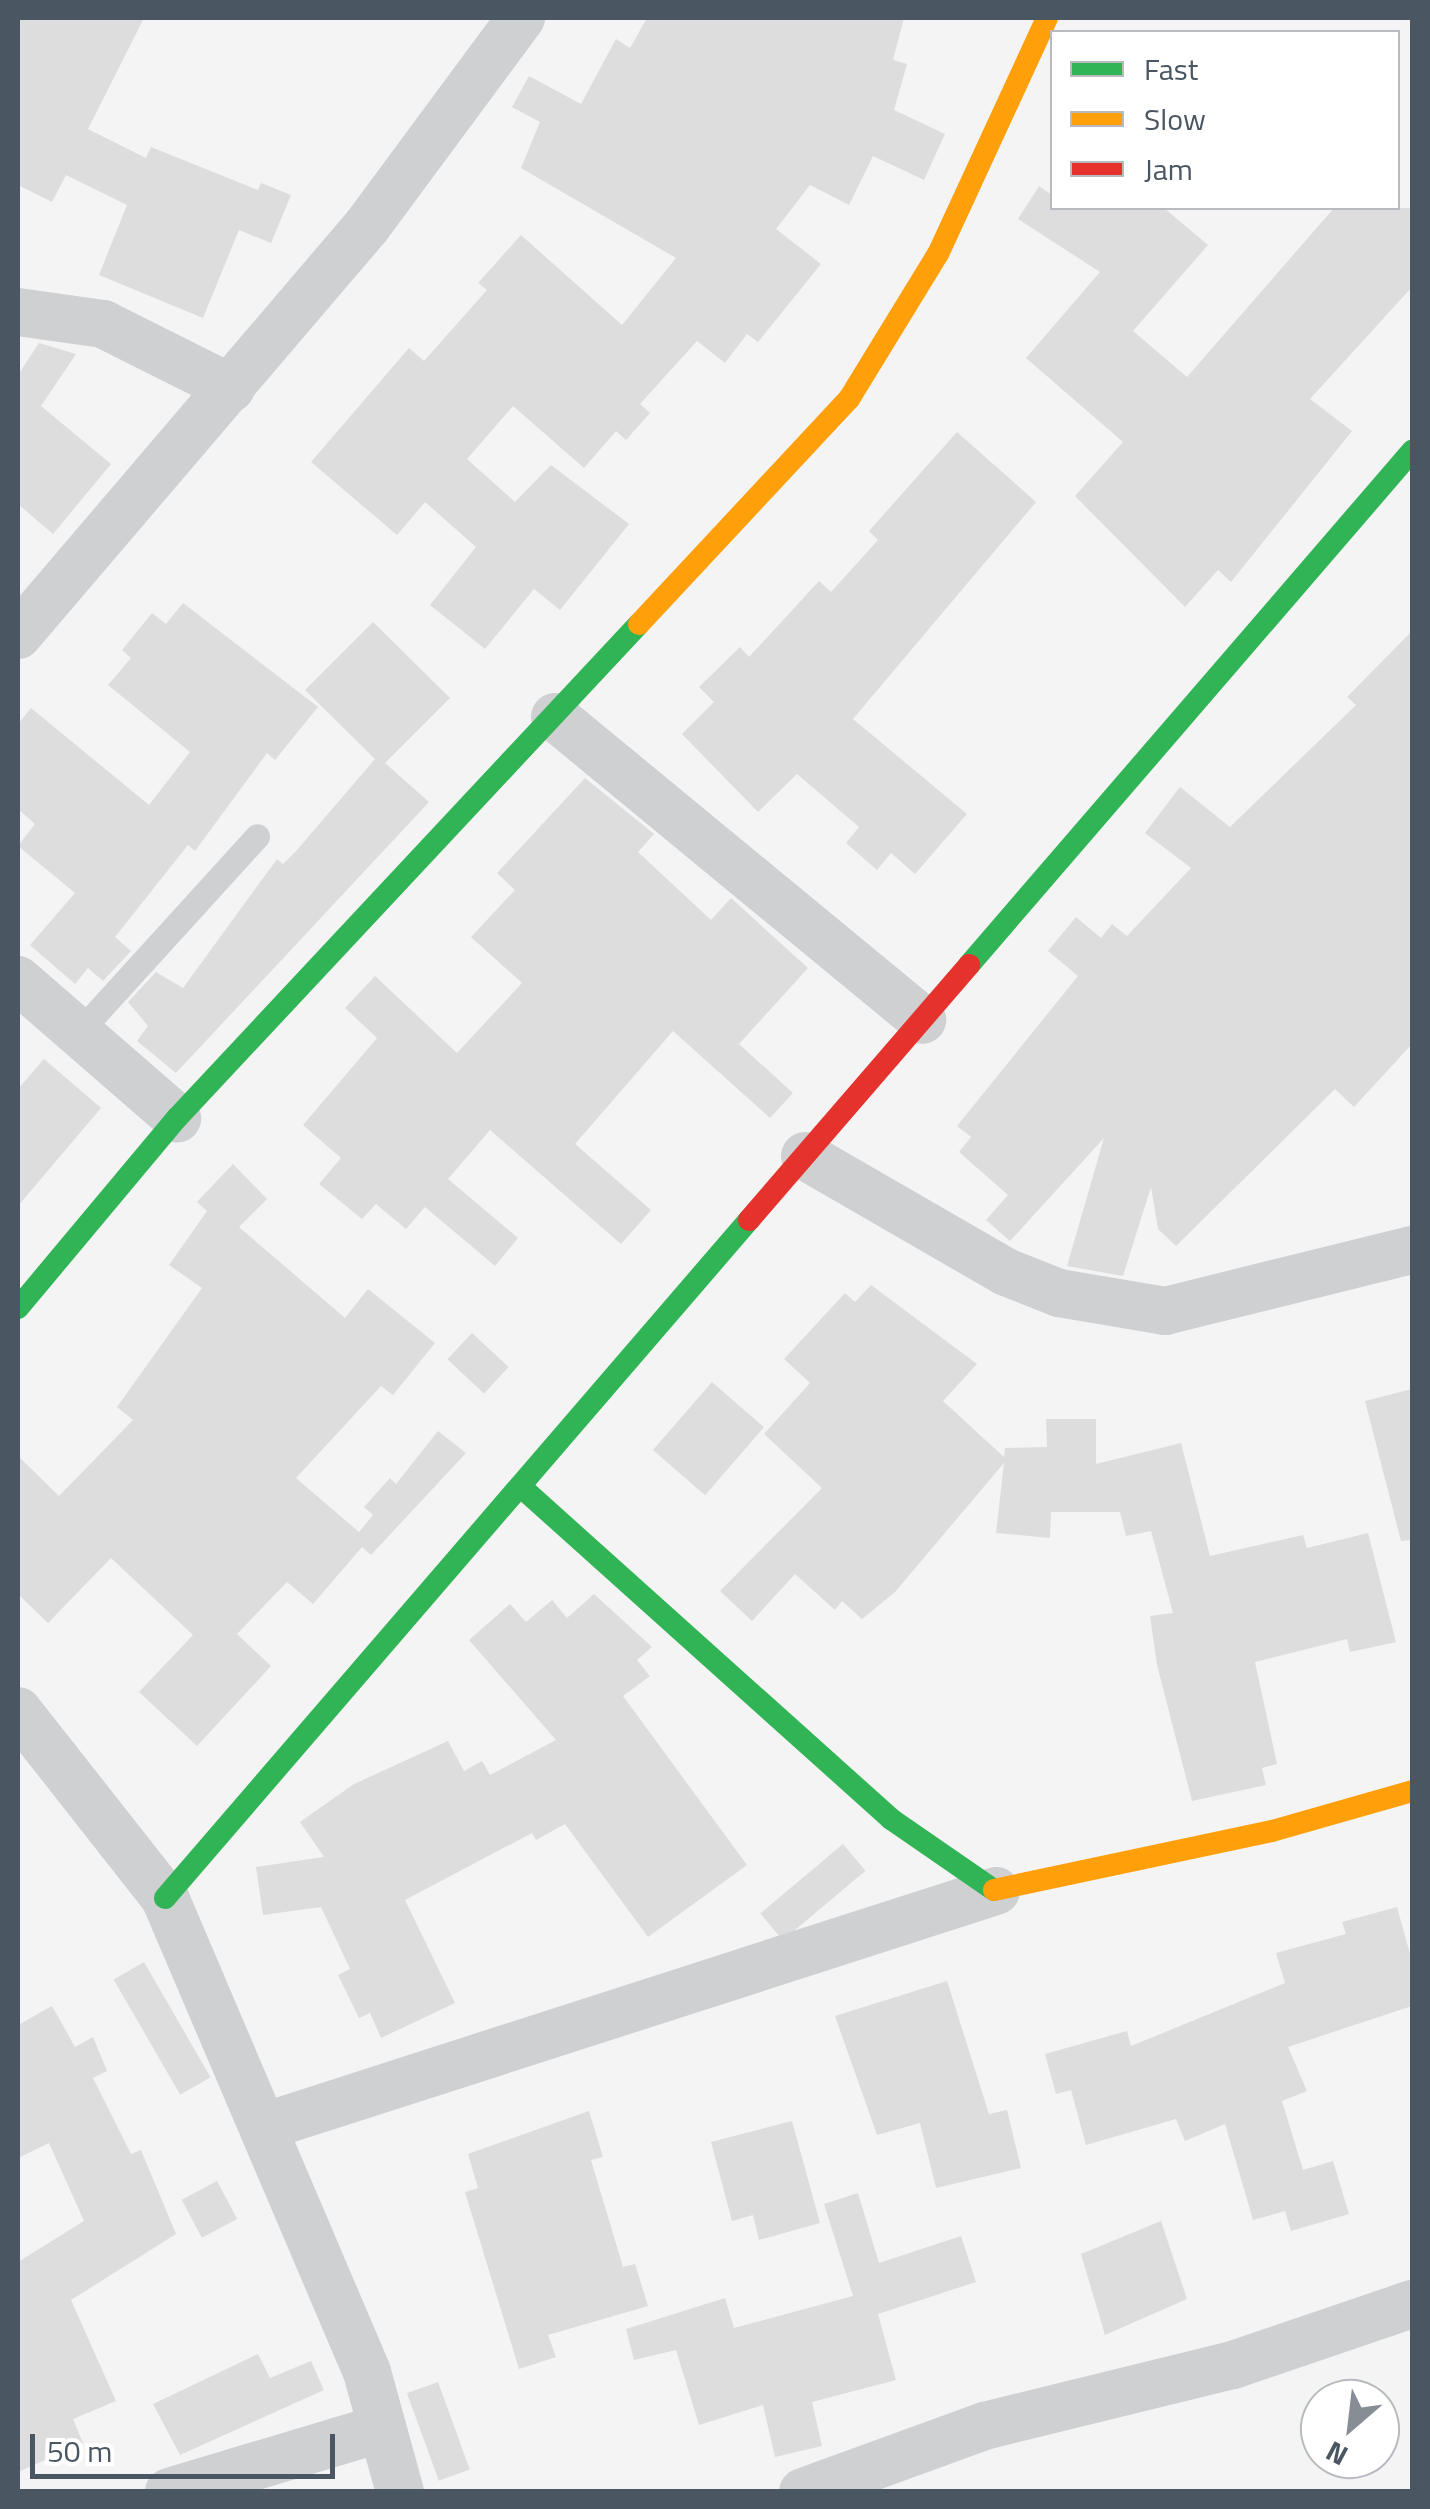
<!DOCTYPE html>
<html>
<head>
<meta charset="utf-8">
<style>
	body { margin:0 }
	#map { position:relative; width:1430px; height:2509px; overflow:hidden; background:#f4f4f4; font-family:"Titillium Web",sans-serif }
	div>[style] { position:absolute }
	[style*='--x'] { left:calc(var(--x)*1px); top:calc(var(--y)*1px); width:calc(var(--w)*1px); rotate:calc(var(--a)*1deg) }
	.building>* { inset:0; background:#ddddde; transform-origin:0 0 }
	.lane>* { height:25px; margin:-12.5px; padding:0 12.5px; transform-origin:12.5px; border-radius:12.5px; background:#ced0d2 }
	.street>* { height:48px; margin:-24px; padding:0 24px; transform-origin:24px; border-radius:24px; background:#ced0d2 }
	.fast>* { height:22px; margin:-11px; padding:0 11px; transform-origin:11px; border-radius:11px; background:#30b455 }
	.slow>* { height:22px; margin:-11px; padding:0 11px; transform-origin:11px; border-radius:11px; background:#ff9f0a }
	.jam>* { height:22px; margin:-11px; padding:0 11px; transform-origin:11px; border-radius:11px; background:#e5322d }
	span { translate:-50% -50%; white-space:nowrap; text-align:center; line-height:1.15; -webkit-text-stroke:8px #fff; paint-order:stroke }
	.frame { position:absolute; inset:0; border:20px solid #4a5661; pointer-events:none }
	.legend { position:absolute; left:1050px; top:30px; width:350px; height:180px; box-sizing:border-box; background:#fff; border:2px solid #b7bbc0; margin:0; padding:12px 18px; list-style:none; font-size:30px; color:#4a5661 }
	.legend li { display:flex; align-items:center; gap:20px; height:50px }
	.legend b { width:50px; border:2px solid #b7bbc0 }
	.north { position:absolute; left:1300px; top:2379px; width:100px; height:100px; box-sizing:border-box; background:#fff; border:2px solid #b7bbc0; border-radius:50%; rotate:208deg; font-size:28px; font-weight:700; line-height:40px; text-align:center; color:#4a5661 }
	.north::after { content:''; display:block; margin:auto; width:35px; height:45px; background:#868d94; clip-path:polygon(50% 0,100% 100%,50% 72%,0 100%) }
	.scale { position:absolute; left:30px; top:2434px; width:305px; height:45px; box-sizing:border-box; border:5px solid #4a5661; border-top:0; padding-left:12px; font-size:30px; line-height:35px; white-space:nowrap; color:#4a5661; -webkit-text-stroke:8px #fff; paint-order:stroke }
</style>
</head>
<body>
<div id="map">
	<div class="building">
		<i style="clip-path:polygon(18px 18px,144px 18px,88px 129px,146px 158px,151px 147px,258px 190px,261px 183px,291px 195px,271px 243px,239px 230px,203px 318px,99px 275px,127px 205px,66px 175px,52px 202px,18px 185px)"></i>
		<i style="clip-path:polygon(647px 18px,904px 18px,893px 60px,907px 64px,894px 110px,945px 134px,924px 180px,873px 156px,849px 205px,810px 185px,776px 229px,821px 264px,758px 342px,747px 334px,725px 363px,697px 341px,640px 404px,650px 413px,626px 440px,616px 431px,584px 468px,513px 406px,467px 459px,515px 502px,551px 465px,629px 524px,560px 610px,534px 589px,485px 649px,430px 605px,476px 547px,425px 502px,397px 535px,311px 462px,409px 348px,424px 361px,487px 290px,478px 283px,521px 235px,622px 325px,676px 258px,521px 168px,540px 122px,512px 107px,529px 76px,581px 104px,616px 39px,630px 48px)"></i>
		<i style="clip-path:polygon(1039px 186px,1052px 195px,1052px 208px,1164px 208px,1208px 245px,1133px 331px,1187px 377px,1334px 208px,1412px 208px,1412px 287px,1310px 399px,1352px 431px,1231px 582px,1218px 570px,1185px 607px,1075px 496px,1123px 442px,1026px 358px,1100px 272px,1018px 219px)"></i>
		<i style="clip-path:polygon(39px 343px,76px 354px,41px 406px,111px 464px,53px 534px,18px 504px,18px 375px)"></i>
		<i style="clip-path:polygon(957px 432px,1036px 502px,853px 719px,967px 814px,915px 874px,891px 853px,877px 870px,846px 843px,859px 827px,797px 774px,758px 812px,682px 734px,714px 702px,699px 687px,740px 647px,749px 657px,819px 581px,831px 592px,878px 540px,869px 531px)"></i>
		<i style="clip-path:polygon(183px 603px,318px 707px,275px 760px,267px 753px,195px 851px,188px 845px,115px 937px,131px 951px,103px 981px,88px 968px,75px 984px,30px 945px,75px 893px,18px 846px,35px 824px,18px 809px,18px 724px,31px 708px,149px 805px,190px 752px,108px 685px,131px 658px,122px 650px,152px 613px,166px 624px)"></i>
		<i style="clip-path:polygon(373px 622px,450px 698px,385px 763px,429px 802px,176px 1073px,137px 1041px,148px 1026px,128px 1002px,156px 972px,183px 988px,277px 859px,283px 864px,297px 850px,375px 759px,305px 690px)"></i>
		<i style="clip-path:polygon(1412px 631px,1412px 1044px,1354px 1107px,1335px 1089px,1176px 1246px,1158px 1229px,1151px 1187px,1123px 1276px,1067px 1266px,1104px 1138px,1010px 1241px,986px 1220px,1008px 1195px,959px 1152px,971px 1137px,957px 1126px,1078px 976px,1048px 951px,1076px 917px,1101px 938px,1112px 924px,1127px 936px,1191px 868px,1145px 833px,1180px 787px,1230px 827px,1356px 705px,1347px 697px)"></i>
		<i style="clip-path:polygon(585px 778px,654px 834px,638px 852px,711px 920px,731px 898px,808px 968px,739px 1044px,793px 1093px,770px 1118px,673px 1031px,575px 1144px,651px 1210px,621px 1244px,490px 1130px,448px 1179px,518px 1238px,495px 1266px,425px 1207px,406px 1229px,376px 1204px,362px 1219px,319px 1184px,341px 1158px,303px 1125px,377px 1038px,345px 1008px,375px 976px,457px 1053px,522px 983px,471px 937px,515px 890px,497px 873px)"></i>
		<i style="clip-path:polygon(44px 1059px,101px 1108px,18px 1206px,18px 1089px)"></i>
		<i style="clip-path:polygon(233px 1164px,267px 1199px,239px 1227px,345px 1318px,368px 1289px,435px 1343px,393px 1395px,381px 1386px,296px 1478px,359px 1532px,373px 1515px,364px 1507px,390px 1478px,396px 1484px,438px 1431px,466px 1453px,371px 1555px,362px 1547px,313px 1604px,287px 1582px,237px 1634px,271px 1666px,197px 1746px,139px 1692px,193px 1635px,111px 1558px,48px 1623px,18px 1594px,18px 1456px,59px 1496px,133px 1420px,117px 1407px,202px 1288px,169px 1265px,207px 1211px,197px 1202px)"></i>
		<i style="clip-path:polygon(871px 1285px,977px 1364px,943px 1401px,1004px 1457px,1005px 1448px,1047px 1447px,1046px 1419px,1096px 1419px,1096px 1464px,1181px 1443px,1210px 1556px,1303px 1535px,1307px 1548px,1368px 1533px,1396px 1642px,1350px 1652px,1347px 1639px,1255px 1662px,1277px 1764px,1262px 1768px,1266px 1785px,1192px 1801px,1157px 1665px,1150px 1616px,1173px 1613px,1151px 1531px,1126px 1536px,1120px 1512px,1051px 1512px,1050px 1538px,996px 1533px,1004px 1463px,895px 1592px,862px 1619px,842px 1601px,835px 1610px,795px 1574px,752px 1621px,720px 1591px,822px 1488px,764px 1434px,810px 1383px,784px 1359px,845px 1293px,855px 1302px)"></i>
		<i style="left:472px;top:1333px;width:50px;height:36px;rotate:43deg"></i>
		<i style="left:712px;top:1382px;width:69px;height:90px;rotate:41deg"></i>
		<i style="clip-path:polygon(1412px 1389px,1412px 1540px,1401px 1541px,1365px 1401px)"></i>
		<i style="clip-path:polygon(594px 1594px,652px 1647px,637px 1660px,650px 1676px,623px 1696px,747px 1865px,648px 1937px,565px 1824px,536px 1840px,532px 1833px,405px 1900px,455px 2003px,381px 2038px,370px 2013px,359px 2018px,338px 1975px,350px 1969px,321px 1907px,263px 1915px,256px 1867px,324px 1857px,300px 1822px,354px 1784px,448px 1741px,464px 1771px,482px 1761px,490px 1775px,556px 1740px,469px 1640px,510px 1604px,526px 1622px,552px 1600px,567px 1618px)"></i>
		<i style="left:843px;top:1844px;width:35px;height:108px;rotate:50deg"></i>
		<i style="clip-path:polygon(1397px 1907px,1412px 1961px,1412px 2006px,1288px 2047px,1307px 2091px,1282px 2101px,1303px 2170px,1333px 2161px,1349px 2214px,1291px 2231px,1285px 2211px,1253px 2220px,1225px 2124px,1185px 2141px,1176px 2119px,1086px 2145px,1071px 2090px,1056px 2094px,1045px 2054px,1127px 2031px,1131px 2046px,1285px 1983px,1276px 1953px,1346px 1934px,1342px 1922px)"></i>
		<i style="left:144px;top:1962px;width:133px;height:35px;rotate:60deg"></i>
		<i style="clip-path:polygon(947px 1981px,989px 2114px,1007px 2110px,1021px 2168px,936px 2188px,920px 2123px,877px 2135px,835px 2016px)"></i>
		<i style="clip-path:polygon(52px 2006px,75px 2047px,93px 2037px,107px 2071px,93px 2078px,131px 2154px,141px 2150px,176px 2234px,71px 2300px,116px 2401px,73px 2419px,83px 2443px,18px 2472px,18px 2262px,84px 2221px,49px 2143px,18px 2158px,18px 2025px)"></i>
		<i style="clip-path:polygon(589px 2111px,603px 2157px,591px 2160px,623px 2267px,635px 2264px,648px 2306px,548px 2335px,556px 2357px,519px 2369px,465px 2192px,478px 2188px,468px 2154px)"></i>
		<i style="clip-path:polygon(792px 2121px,820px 2223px,759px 2240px,753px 2215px,732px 2221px,711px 2142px)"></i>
		<i style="left:217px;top:2181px;width:43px;height:40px;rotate:62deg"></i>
		<i style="clip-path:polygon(858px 2193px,879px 2263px,961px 2236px,976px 2282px,878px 2314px,896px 2380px,812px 2402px,822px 2446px,775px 2457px,763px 2405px,699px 2425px,676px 2350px,634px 2360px,626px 2329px,725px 2298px,734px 2328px,853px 2296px,824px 2204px)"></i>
		<i style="clip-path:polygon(1161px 2221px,1187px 2299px,1105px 2335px,1081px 2254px)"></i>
		<i style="clip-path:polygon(258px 2354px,270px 2378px,311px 2361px,324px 2390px,180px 2455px,153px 2404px)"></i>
		<i style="left:438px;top:2382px;width:93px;height:33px;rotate:70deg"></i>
	</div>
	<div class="lane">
		<i style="--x:78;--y:1033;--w:266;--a:-47.7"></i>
	</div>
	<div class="street">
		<i style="--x:18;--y:312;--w:86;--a:8"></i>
		<i style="--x:103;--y:324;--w:143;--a:26.6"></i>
		<i style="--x:18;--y:635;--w:538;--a:-49.53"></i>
		<i style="--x:367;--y:226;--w:259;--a:-53.5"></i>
		<i style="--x:555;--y:717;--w:476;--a:39.5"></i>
		<i style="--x:18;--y:980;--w:211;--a:41"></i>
		<i style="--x:805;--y:1156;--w:232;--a:30"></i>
		<i style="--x:1006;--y:1272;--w:57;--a:21.6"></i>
		<i style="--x:1059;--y:1293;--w:108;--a:9.6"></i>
		<i style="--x:1165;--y:1311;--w:254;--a:-13.9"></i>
		<i style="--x:18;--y:1711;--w:238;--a:51.8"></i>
		<i style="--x:165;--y:1898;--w:515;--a:66.92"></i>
		<i style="--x:367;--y:2372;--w:124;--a:74.6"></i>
		<i style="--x:263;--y:2127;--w:770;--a:-17.85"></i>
		<i style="--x:169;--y:2492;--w:222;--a:-16.7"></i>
		<i style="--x:803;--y:2492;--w:193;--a:-20"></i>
		<i style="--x:984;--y:2426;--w:256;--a:-13.8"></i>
		<i style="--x:1233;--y:2365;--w:189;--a:-18.8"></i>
	</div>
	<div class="fast">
		<i style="--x:969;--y:965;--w:679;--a:-49.24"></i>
		<i style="--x:18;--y:1308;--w:248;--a:-50.1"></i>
		<i style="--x:177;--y:1118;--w:676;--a:-46.92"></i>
		<i style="--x:520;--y:1486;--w:499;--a:41.9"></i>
		<i style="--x:891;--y:1819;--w:125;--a:34.6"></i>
		<i style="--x:165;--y:1898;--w:895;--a:-49.26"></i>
	</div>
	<div class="slow">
		<i style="--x:639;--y:624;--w:308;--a:-47"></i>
		<i style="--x:849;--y:399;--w:170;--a:-58.5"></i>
		<i style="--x:938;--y:254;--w:260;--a:-65.2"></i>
		<i style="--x:994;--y:1890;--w:284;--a:-12"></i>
		<i style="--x:1272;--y:1831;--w:146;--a:-15.9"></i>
	</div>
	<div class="jam">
		<i style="--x:749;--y:1220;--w:337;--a:-49.2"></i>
	</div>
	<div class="frame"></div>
	<ul class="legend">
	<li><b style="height:12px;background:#30b455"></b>Fast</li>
	<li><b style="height:12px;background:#ff9f0a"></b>Slow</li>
	<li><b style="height:12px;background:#e5322d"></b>Jam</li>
	</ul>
	<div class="north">N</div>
	<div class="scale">50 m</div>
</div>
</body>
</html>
